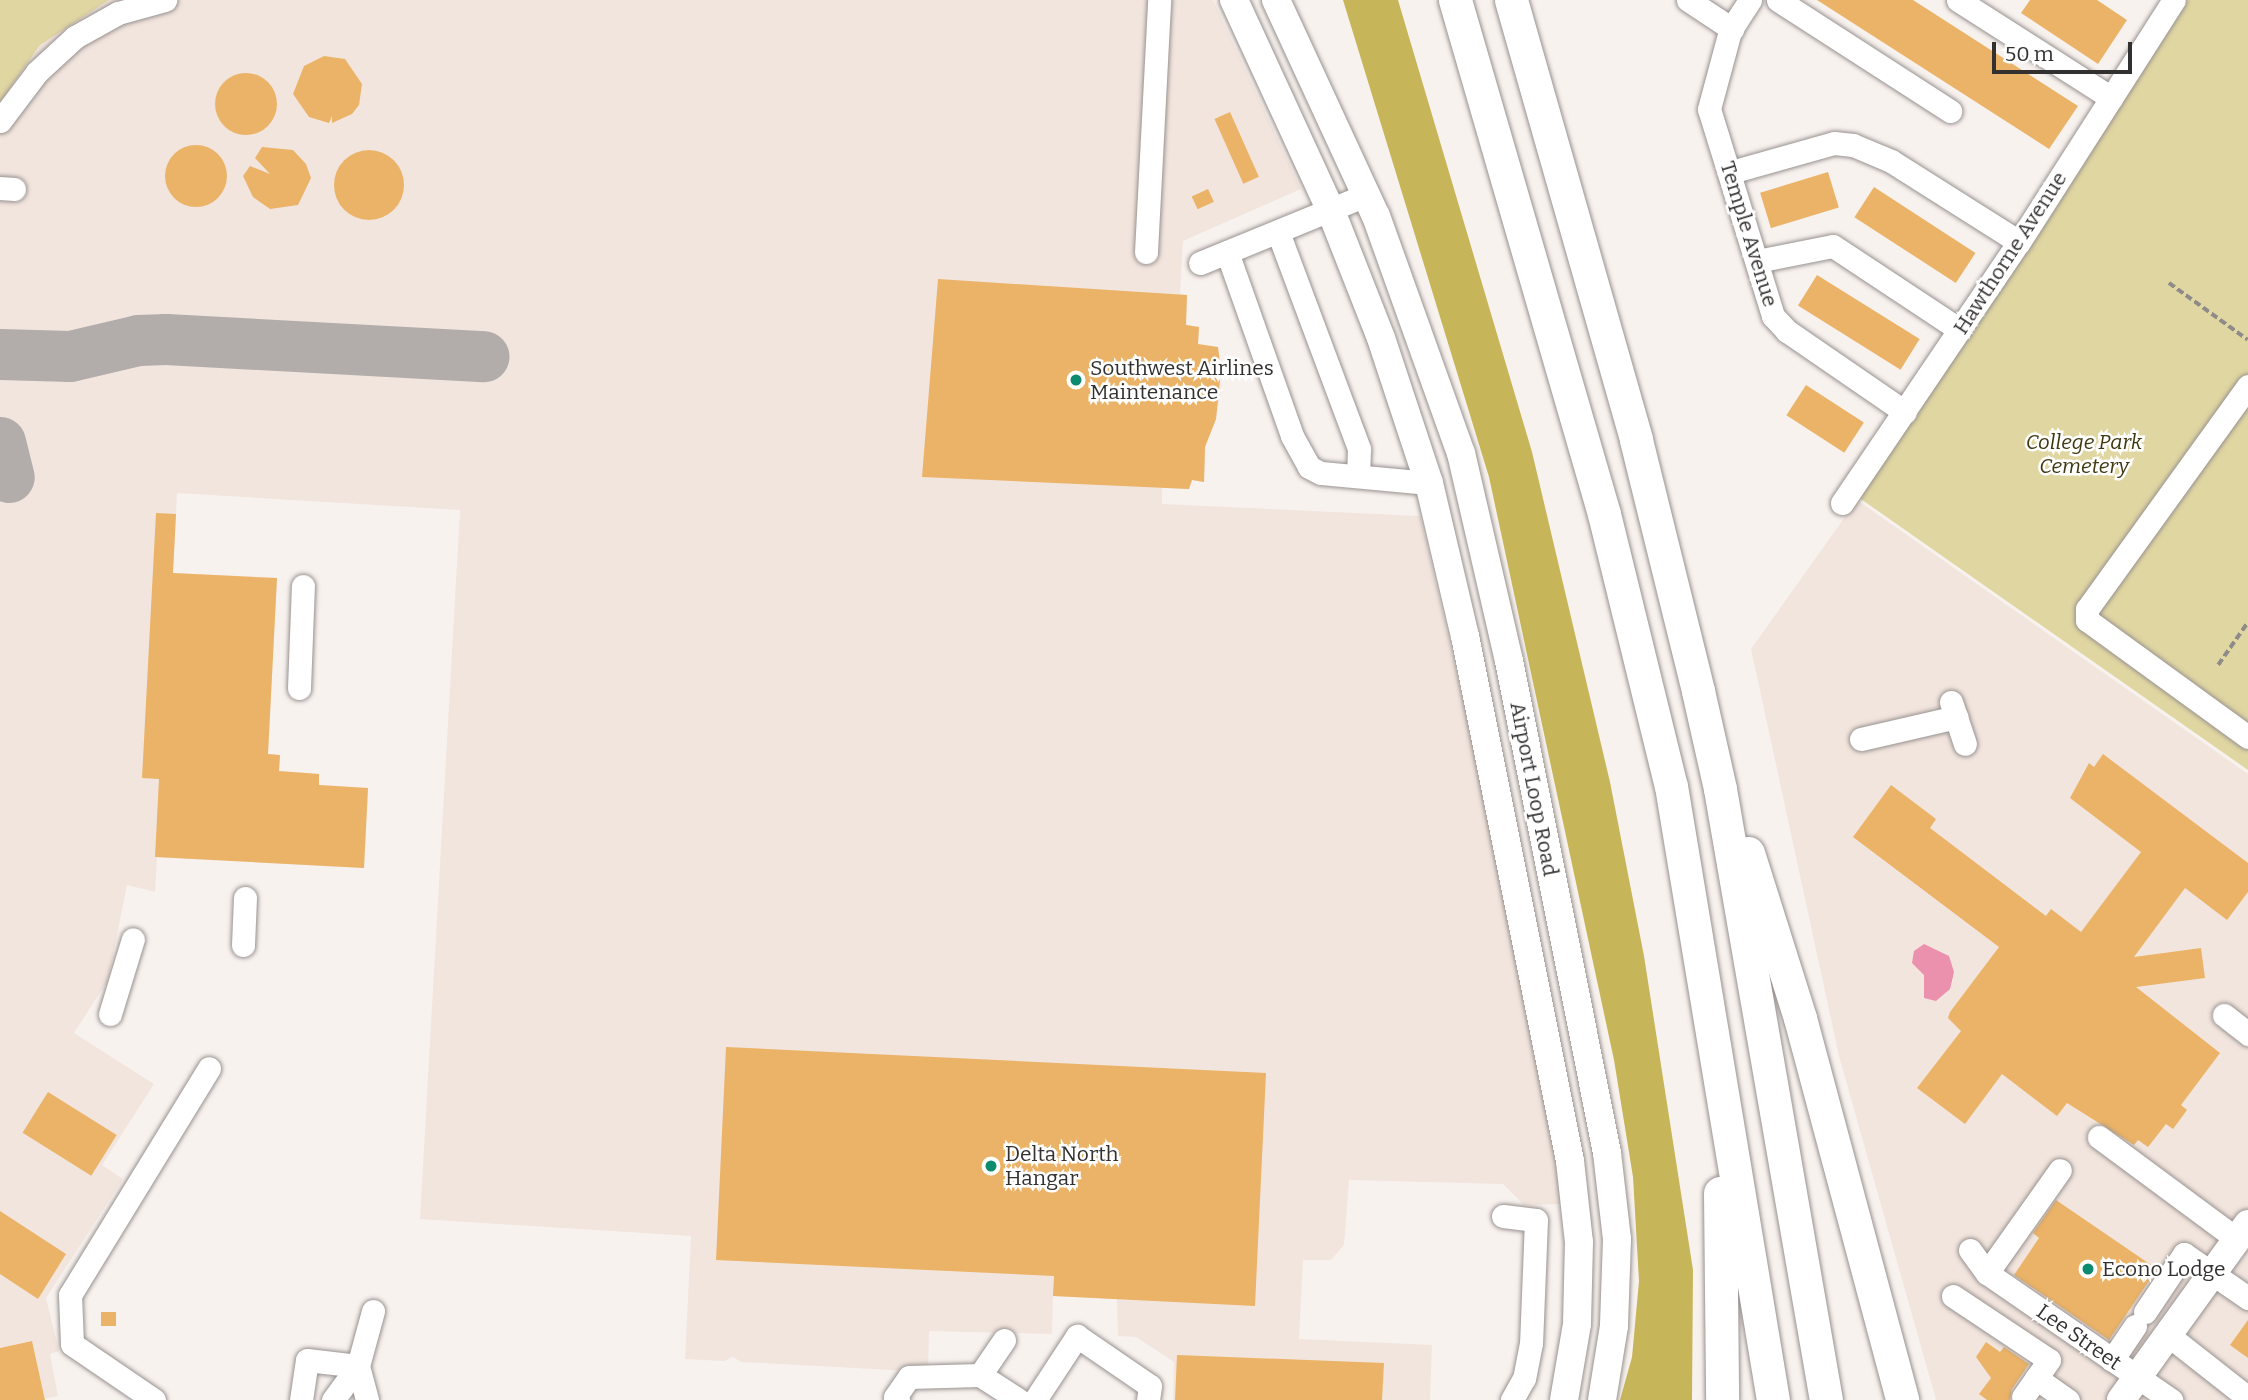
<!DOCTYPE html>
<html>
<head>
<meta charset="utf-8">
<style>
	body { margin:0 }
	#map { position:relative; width:2248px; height:1400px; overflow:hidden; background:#f8f2ef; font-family:Bitter,serif }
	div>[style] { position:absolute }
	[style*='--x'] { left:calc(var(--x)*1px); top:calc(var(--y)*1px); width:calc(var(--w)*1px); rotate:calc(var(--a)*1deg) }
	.built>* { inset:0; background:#f2e5de }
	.green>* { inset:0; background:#e0d6a2 }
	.forest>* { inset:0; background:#c7b559 }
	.water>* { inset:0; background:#eb90ad }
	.taxiway>* { height:51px; margin:-25.5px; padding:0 25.5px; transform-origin:25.5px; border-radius:25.5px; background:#b2adaa }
	.building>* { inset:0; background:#ebb367; transform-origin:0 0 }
	.round { border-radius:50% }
	.path>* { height:3.5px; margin-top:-1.75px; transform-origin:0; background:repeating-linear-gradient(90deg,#8e8b89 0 7px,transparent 0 10.5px) }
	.roads { filter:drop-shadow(0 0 2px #98928f) drop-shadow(0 0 2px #98928f) }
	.minor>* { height:23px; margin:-11.5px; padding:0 11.5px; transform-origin:11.5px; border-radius:11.5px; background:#fff }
	.major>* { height:28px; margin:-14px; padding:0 14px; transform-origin:14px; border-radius:14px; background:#fff }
	.highway>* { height:33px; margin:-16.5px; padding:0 16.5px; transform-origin:16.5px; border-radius:16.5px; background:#fff }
	.dots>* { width:19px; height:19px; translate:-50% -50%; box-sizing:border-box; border:4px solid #fff; border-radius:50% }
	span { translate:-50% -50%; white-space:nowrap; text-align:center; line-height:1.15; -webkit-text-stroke:5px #fff; paint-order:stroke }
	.street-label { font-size:21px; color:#333130 }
	.poi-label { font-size:21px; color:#333130 }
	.left { translate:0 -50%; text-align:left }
	.park-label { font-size:21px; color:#403811; font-style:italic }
	.scale { position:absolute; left:1992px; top:42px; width:140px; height:32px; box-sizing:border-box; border:4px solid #333130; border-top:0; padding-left:9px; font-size:21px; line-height:24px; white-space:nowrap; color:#333130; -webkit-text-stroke:5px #fff; paint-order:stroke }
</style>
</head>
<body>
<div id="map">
	<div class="built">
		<i style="clip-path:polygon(0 0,1213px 0,1301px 189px,1183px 241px,1180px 294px,1187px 295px,1186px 325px,1199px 327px,1198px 348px,1218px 349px,1221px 391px,1216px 419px,1209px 437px,1206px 436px,1204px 482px,1192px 480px,1189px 489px,1162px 488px,1162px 504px,1420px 516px,1477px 759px,1564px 1204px,1524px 1205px,1503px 1184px,1349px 1180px,1344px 1245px,1331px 1260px,1303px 1260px,1299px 1339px,1432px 1345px,1430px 1400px,1173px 1400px,1174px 1362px,1136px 1337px,1118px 1336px,1117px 1299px,1053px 1296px,1052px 1334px,929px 1331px,928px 1372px,741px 1362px,733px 1357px,724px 1361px,685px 1359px,691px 1236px,420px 1219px,460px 510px,177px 493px,173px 573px,277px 578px,268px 754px,280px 755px,279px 771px,319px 774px,319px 785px,368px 788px,364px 868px,157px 857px,155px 892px,127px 885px,108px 980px,74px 1033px,154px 1084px,102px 1165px,123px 1179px,46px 1298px,59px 1351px,50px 1354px,58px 1396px,45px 1399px,32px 1341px,0 1348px)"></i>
		<i style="clip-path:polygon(1857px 500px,2248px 774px,2248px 1400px,1936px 1400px,1839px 1056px,1751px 649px)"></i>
	</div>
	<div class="green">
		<i style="clip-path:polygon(0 0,109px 0,40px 45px,0 102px)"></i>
		<i style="clip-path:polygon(2187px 0,2248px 0,2248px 770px,1858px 497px)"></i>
	</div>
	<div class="forest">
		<i style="clip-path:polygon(1343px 0,1398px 0,1532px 452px,1610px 782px,1644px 956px,1693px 1270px,1692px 1400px,1620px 1400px,1632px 1357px,1639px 1281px,1633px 1177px,1614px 1060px,1489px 477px)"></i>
	</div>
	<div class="water">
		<i style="clip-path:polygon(1924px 944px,1949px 956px,1954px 972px,1950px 989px,1936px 1001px,1924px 998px,1924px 975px,1912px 963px,1914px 951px)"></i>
	</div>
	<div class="taxiway">
		<i style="--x:0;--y:354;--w:70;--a:1.6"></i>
		<i style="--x:70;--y:356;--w:70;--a:-13.2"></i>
		<i style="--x:138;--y:340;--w:28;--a:-2"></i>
		<i style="--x:166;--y:339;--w:318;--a:3.1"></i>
		<i style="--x:0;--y:442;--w:36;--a:76"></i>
	</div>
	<div class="building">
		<i style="clip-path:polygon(1817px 0,1913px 0,2078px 106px,2049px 149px)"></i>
		<i style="clip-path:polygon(2030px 0,2097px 0,2127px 20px,2098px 64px,2021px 13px)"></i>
		<i style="clip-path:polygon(324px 56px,345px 59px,362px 84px,359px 105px,352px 114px,332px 123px,332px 116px,329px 123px,309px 117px,293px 94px,304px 66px)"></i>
		<i class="round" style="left:215px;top:73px;width:62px;height:62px"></i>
		<i style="left:1230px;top:112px;width:71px;height:17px;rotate:66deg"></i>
		<i class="round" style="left:165px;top:145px;width:62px;height:62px"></i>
		<i style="clip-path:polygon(262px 147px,293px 150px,306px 164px,311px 178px,298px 205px,270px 209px,253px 197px,243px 176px,250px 166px,270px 174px,255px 158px)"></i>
		<i class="round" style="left:334px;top:150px;width:70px;height:70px"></i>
		<i style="left:1828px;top:172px;width:37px;height:71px;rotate:73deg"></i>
		<i style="left:1874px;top:187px;width:121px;height:36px;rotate:33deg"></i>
		<i style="left:1208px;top:189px;width:14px;height:18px;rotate:65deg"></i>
		<i style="left:1817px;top:275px;width:121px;height:36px;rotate:32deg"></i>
		<i style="clip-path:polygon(938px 279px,1187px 295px,1186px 325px,1199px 327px,1198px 344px,1218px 347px,1221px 370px,1216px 419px,1205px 447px,1204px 482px,1192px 480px,1189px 489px,922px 477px)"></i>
		<i style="left:1806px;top:385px;width:69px;height:36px;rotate:33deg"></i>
		<i style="clip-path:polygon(156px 513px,176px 514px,173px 573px,277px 578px,268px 754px,280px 755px,279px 771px,319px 774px,319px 785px,368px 788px,364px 868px,155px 857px,159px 779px,142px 778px)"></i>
		<i style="clip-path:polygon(2103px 754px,2248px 863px,2248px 892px,2227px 920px,2185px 888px,2134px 957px,2201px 948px,2205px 978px,2136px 987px,2220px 1053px,2181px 1105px,2187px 1110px,2173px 1129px,2166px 1124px,2148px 1147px,2138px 1140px,2134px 1145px,2067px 1103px,2057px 1116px,2002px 1074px,1965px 1124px,1917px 1088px,1961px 1031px,1948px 1018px,1950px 1012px,1999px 947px,1853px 837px,1891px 785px,1936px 819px,1930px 828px,2046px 916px,2051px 909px,2081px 932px,2141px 852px,2070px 798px,2089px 763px,2094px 767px)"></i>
		<i style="clip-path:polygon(726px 1047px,1266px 1073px,1255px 1306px,1053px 1296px,1054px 1276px,716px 1260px)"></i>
		<i style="left:48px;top:1092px;width:81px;height:48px;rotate:32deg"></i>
		<i style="clip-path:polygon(2056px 1200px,2157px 1269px,2109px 1340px,2014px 1275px,2039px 1238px,2033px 1233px)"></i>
		<i style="clip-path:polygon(0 1211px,66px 1254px,38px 1299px,0 1274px)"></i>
		<i style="left:101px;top:1312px;width:15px;height:14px"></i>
		<i style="clip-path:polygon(2248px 1320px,2248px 1358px,2230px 1345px)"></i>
		<i style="clip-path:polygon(32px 1341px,45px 1400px,0 1400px,0 1348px)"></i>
		<i style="clip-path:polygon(1986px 1342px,2000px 1352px,2004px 1347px,2029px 1364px,2012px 1389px,2010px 1400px,1987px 1400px,1979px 1394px,1991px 1378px,1976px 1357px)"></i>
		<i style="clip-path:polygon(1177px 1355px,1384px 1363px,1382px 1400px,1175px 1400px)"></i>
	</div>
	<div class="path">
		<i style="--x:2169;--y:283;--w:97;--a:35.8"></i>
		<i style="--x:2218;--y:665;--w:52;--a:-55.1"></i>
	</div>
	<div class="roads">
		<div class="minor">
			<i style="--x:1688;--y:0;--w:53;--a:33.4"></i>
			<i style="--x:1750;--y:0;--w:37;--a:123"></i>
			<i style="--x:1730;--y:31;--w:81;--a:105.1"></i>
			<i style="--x:1709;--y:109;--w:217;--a:72.8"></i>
			<i style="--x:1773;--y:316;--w:21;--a:47"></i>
			<i style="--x:1787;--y:331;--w:143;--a:34.5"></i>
			<i style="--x:1778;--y:0;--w:205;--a:32.8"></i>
			<i style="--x:1958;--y:0;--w:182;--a:32.6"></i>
			<i style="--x:0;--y:121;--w:61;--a:-52.9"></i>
			<i style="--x:37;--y:72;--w:52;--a:-42.6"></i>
			<i style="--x:75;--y:37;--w:49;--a:-29.2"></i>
			<i style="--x:118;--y:13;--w:49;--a:-15.5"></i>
			<i style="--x:1731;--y:172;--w:107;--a:-15.7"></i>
			<i style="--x:1834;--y:143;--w:19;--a:6"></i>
			<i style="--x:1853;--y:145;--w:41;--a:22.8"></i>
			<i style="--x:1891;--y:161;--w:151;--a:32.3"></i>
			<i style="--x:0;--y:188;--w:14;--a:4"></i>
			<i style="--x:1278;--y:232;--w:232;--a:69.5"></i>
			<i style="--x:1359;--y:449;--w:27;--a:92"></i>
			<i style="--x:1146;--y:252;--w:252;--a:-87"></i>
			<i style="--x:1227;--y:252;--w:195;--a:70.5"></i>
			<i style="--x:1292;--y:436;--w:35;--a:61"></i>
			<i style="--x:1309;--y:467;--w:13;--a:27"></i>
			<i style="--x:1321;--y:473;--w:108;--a:5.3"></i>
			<i style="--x:1757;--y:261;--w:77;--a:-11.2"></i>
			<i style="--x:1833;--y:246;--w:152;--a:33.5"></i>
			<i style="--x:1200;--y:263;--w:179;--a:-22.3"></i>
			<i style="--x:2248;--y:386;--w:275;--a:125.8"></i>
			<i style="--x:2087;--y:609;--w:11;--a:90"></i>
			<i style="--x:2087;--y:620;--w:199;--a:36"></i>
			<i style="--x:1842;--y:503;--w:315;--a:-55.9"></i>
			<i style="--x:2019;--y:242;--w:287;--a:-57.4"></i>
			<i style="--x:299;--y:688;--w:102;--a:-87.8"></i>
			<i style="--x:1951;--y:702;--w:44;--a:71.6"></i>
			<i style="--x:1861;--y:739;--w:98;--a:-13"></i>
			<i style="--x:243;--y:945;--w:47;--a:-87.6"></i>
			<i style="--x:110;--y:1014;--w:78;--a:-73"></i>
			<i style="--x:2224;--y:1015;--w:31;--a:38"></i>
			<i style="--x:2099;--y:1137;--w:172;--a:36.5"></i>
			<i style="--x:1503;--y:1216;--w:33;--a:7"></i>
			<i style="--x:1536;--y:1220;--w:123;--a:92.3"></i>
			<i style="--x:1531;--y:1343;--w:36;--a:101"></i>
			<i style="--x:1524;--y:1378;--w:25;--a:119"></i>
			<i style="--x:1970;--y:1250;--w:29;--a:54"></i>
			<i style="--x:1987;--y:1273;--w:224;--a:34.6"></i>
			<i style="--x:1987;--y:1273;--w:126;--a:-54.7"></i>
			<i style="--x:1953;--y:1296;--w:115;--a:33.7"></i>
			<i style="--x:2049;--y:1360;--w:45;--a:125.1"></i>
			<i style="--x:2145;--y:1312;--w:70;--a:-56.1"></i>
			<i style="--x:2184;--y:1254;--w:78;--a:34.5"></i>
			<i style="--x:2168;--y:1335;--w:102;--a:38.2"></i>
			<i style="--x:1004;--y:1340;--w:42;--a:124.4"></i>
			<i style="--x:980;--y:1375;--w:46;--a:32.7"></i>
			<i style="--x:2112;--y:1360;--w:41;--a:-55.9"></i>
			<i style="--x:358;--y:1366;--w:35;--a:75"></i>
			<i style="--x:2036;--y:1378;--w:39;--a:35"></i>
			<i style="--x:154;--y:1400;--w:99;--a:-145.7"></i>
			<i style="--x:72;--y:1344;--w:49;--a:-92.3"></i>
			<i style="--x:70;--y:1295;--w:266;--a:-58.5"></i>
			<i style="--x:301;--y:1400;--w:40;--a:-81.5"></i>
			<i style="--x:307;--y:1360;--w:51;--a:6.7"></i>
			<i style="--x:333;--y:1400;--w:42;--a:-53.7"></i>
			<i style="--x:358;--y:1366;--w:57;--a:-74.7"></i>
			<i style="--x:898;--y:1400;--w:4;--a:-135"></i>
			<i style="--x:895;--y:1397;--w:24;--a:-55"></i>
			<i style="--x:909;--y:1377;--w:71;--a:-1.6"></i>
			<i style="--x:1035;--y:1400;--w:77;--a:-56.7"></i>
			<i style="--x:1077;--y:1336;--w:88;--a:34.4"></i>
			<i style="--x:1150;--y:1386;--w:14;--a:98"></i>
		</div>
		<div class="major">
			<i style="--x:1234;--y:0;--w:232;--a:65.3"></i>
			<i style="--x:1331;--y:211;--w:136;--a:68.5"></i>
			<i style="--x:1381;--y:338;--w:153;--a:71.7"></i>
			<i style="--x:1429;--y:483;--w:157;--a:76.8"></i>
			<i style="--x:1465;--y:636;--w:535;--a:78.69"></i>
			<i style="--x:1570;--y:1161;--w:81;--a:83.7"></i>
			<i style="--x:1579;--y:1242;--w:82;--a:91.4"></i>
			<i style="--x:1577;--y:1324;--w:77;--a:99.7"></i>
			<i style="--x:1276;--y:0;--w:238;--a:65.2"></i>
			<i style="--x:1376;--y:216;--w:252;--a:70.3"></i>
			<i style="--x:1461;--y:453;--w:213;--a:77"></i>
			<i style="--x:1509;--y:661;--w:502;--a:78.73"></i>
			<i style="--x:1607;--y:1153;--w:87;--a:83.4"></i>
			<i style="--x:1617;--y:1239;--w:87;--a:92"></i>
			<i style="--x:1614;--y:1326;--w:75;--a:99.2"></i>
			<i style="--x:2121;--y:1400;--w:217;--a:-54.2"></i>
		</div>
		<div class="highway">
			<i style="--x:1455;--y:0;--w:535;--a:73.83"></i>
			<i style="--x:1604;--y:514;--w:280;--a:76.2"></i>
			<i style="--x:1671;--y:786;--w:622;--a:80.57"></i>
			<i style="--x:1511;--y:0;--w:457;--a:74.1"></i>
			<i style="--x:1636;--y:440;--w:259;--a:76.1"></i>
			<i style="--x:1698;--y:691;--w:100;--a:77.3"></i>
			<i style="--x:1720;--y:789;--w:620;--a:80.16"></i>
			<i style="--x:1748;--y:853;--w:173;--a:72.5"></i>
			<i style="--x:1800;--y:1018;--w:395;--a:75"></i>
			<i style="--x:1720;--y:1193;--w:207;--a:89.4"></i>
		</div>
	</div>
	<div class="dots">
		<i style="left:1076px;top:380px;background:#0d8b6f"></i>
		<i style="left:991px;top:1166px;background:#0d8b6f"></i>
		<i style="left:2088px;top:1269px;background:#0d8b6f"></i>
	</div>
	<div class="street-label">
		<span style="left:1749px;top:234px;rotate:73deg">Temple Avenue</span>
		<span style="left:2010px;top:253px;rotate:-57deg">Hawthorne Avenue</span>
		<span style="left:1534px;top:789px;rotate:79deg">Airport Loop Road</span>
		<span style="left:2079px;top:1337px;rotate:35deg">Lee Street</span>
	</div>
	<div class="poi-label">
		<span class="left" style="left:1090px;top:380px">Southwest Airlines<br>Maintenance</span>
		<span class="left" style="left:1005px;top:1166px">Delta North<br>Hangar</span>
		<span class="left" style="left:2102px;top:1269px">Econo Lodge</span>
	</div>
	<div class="park-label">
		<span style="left:2084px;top:454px">College Park<br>Cemetery</span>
	</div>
	<div class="scale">50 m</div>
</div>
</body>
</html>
